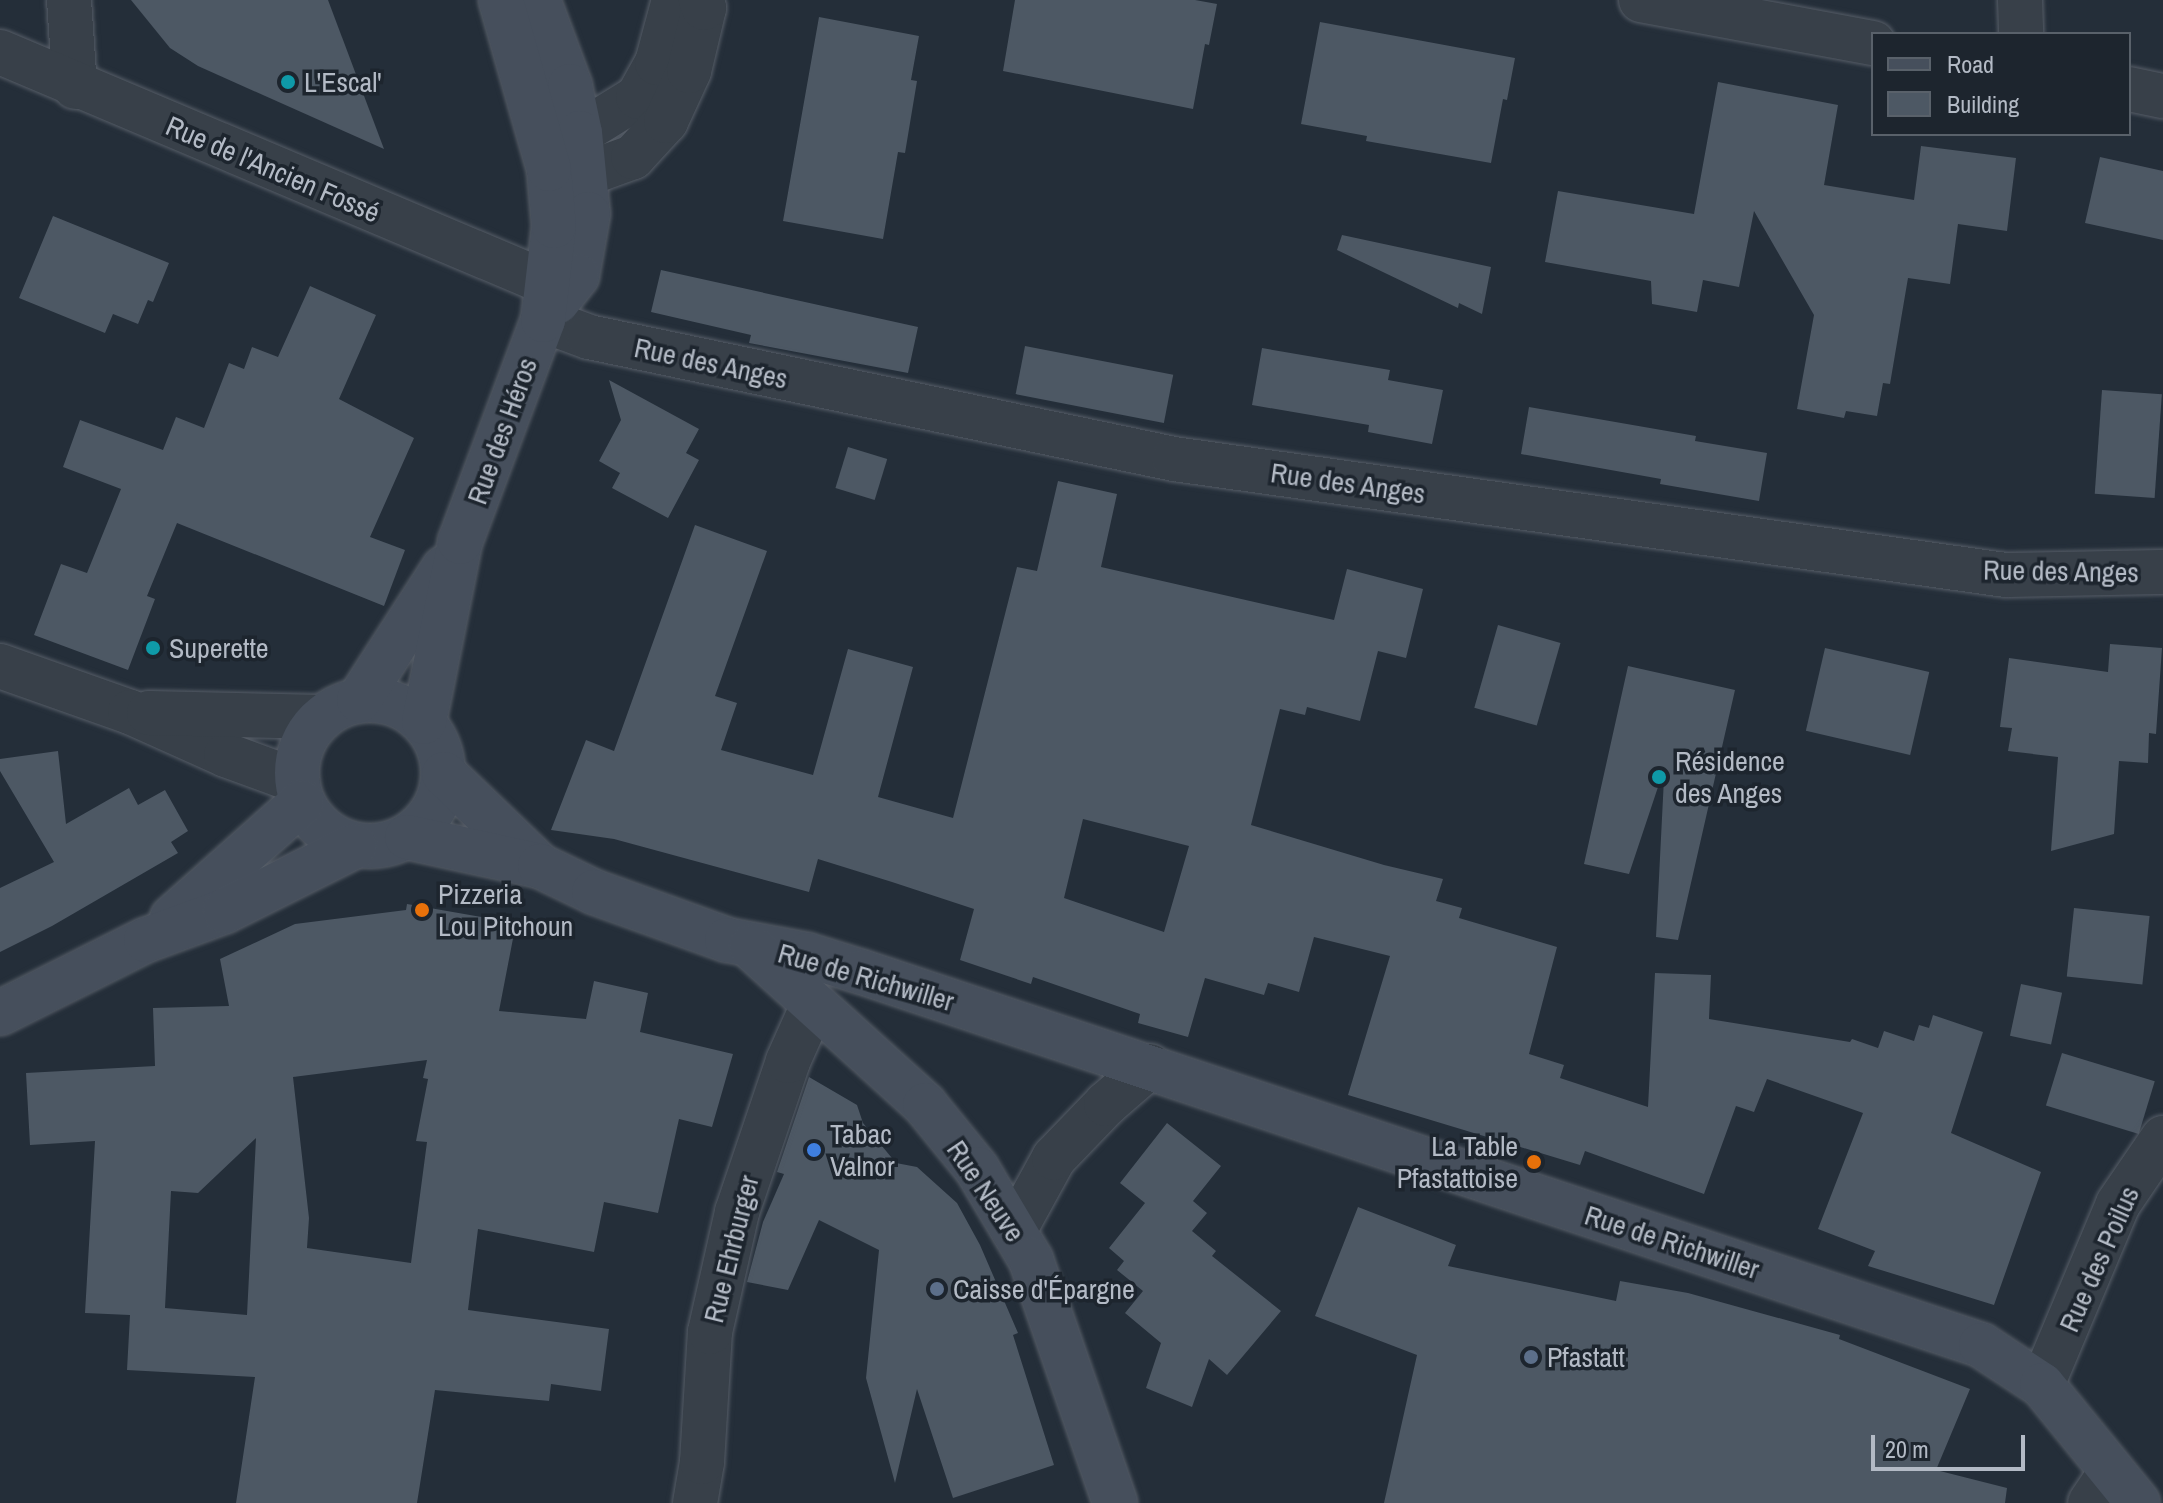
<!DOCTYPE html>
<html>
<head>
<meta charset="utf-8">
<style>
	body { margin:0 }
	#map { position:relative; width:2163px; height:1503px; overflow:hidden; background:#242e39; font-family:"Archivo Narrow",sans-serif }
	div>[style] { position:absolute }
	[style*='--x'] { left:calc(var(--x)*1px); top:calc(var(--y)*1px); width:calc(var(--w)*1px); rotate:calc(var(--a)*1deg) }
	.building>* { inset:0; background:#4d5864; transform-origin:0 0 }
	.roads { filter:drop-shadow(0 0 2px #565d67) drop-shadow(0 0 2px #565d67) }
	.street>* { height:44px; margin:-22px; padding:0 22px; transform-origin:22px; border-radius:22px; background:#384049 }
	.secondary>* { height:44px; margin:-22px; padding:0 22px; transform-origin:22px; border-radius:22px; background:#464f5c }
	.secondary>.ring { margin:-22px; padding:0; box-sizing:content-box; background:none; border:44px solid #464f5c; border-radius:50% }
	.dots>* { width:22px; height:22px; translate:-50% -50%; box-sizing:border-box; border:4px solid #1d252e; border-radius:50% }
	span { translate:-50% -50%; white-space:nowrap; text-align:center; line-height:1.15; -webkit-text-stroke:7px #1d252e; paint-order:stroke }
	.poi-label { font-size:28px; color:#b3bac5 }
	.left { translate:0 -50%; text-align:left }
	.right { translate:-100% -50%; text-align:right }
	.street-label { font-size:28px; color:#b3bac5 }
	.legend { position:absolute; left:1871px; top:32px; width:260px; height:104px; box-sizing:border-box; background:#1d252e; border:2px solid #59616a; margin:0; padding:10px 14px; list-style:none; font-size:24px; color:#b3bac5 }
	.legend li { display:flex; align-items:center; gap:16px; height:40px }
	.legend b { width:40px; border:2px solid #59616a }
	.scale { position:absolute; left:1871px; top:1435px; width:154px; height:36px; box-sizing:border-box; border:4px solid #b3bac5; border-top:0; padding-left:10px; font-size:24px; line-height:28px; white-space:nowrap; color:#b3bac5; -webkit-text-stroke:6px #1d252e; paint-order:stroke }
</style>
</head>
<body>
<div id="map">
	<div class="building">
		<i style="clip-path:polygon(131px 0,328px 0,384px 149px,198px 66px,170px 48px)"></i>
		<i style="clip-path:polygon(1015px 0,1195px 0,1217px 4px,1209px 45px,1205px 44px,1193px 109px,1003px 71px)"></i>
		<i style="clip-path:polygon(819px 17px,919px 36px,911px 80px,917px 81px,905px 153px,898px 152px,883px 239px,783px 221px)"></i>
		<i style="clip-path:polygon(1320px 22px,1515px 58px,1507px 100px,1503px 99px,1491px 163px,1366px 141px,1367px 136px,1301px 124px)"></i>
		<i style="clip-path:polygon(1718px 82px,1838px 105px,1824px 185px,1914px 200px,1921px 146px,2016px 158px,2007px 231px,1958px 224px,1950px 284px,1908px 278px,1890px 384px,1883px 383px,1877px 416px,1846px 411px,1844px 418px,1797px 409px,1814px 315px,1754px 211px,1739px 287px,1703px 280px,1697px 312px,1652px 304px,1651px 281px,1545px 262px,1558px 191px,1694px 214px)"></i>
		<i style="clip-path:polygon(2100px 157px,2163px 171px,2163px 240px,2085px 223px)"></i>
		<i style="clip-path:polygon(53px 216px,169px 263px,153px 302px,148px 300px,138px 324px,113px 314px,105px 333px,19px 298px)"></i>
		<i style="clip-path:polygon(1342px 235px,1491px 267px,1482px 314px,1459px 303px,1458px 308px,1337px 250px)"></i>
		<i style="clip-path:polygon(661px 270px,918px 327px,908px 373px,749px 343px,751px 335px,651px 312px)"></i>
		<i style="clip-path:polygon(310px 286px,376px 315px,339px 399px,414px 438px,370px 537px,405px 550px,384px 606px,177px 523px,147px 596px,155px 599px,128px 670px,34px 635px,61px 564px,87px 573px,121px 489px,63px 467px,80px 420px,163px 450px,176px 417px,204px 428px,229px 363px,244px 369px,252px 347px,278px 357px)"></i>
		<i style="left:1025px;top:346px;width:151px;height:49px;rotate:11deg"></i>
		<i style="clip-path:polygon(1262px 348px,1390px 370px,1388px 380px,1443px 390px,1432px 444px,1368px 432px,1369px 425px,1252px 405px)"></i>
		<i style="clip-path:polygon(609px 380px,699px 429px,686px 453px,699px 460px,668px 518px,612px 488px,620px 473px,599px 461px,621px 420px)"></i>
		<i style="left:2102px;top:390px;width:60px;height:104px;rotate:4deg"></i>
		<i style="clip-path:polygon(1529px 407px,1696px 436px,1695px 441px,1767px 453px,1759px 501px,1660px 484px,1661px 479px,1521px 454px)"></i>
		<i style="left:848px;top:447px;width:41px;height:43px;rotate:17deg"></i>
		<i style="clip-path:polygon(evenodd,1058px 481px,1117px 494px,1101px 567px,1334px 620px,1347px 569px,1423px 589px,1406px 658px,1378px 651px,1360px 721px,1307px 707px,1305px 715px,1280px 709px,1251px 825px,1384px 865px,1443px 879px,1436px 901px,1462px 908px,1459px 918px,1557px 947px,1529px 1054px,1564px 1065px,1560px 1078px,1648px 1107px,1655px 973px,1711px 975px,1709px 1019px,1850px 1042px,1852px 1039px,1878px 1048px,1884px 1031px,1914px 1041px,1919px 1025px,1929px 1028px,1933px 1015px,1983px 1032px,1951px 1133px,2041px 1172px,1994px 1305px,1868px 1266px,1875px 1251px,1818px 1229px,1863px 1113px,1767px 1079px,1754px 1112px,1736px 1106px,1704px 1194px,1585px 1151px,1580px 1165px,1348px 1095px,1390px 956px,1314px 937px,1299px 992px,1268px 983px,1264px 995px,1205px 978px,1188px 1037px,1138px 1023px,1140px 1014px,1033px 977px,1031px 984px,960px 960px,974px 909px,892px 882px,818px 859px,809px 892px,614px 839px,551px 830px,586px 740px,614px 751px,695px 525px,767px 551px,715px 696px,737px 703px,721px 750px,813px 775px,848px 649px,913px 667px,878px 797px,953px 818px,1017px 567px,1037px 571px,1058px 481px,1083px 819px,1189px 846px,1164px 932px,1064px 898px,1083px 819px)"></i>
		<i style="left:1498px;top:625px;width:65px;height:86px;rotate:16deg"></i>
		<i style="clip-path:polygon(2110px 644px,2162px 648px,2156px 734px,2149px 733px,2148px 763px,2119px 761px,2114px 834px,2051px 851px,2058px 757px,2008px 751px,2012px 728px,2000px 727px,2009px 658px,2108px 672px)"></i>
		<i style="left:1825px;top:648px;width:107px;height:85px;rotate:13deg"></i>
		<i style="clip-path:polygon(1628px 666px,1735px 690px,1678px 940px,1656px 937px,1664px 778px,1661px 778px,1629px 874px,1584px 864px)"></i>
		<i style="clip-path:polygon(58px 751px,66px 824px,129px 788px,138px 805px,165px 790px,188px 831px,171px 842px,178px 853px,52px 926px,0 952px,0 888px,54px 862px,0 771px,0 759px)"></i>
		<i style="clip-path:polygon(evenodd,407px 904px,516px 923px,499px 1011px,586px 1019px,594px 981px,648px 993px,640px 1032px,733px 1054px,712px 1127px,679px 1119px,658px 1213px,604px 1202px,594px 1252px,478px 1229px,468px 1310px,609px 1329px,601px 1391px,551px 1384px,549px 1401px,435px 1390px,417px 1503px,236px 1503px,255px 1377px,127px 1370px,130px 1315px,85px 1313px,95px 1141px,30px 1145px,26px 1073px,155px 1066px,153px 1008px,229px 1006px,220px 959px,295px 924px,406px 910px,407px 904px,427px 1060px,423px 1078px,428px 1079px,416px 1141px,427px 1142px,411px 1263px,307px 1248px,309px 1218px,293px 1077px,427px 1060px,407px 904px,256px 1138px,247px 1315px,165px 1308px,171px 1191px,198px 1193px,256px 1138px)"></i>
		<i style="left:2074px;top:908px;width:76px;height:69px;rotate:6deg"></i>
		<i style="left:2021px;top:984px;width:42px;height:53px;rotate:12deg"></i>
		<i style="left:2062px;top:1053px;width:97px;height:55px;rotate:17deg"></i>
		<i style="clip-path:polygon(809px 1077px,857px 1105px,863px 1123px,896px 1163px,917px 1167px,957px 1203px,980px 1245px,1018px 1333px,1013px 1335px,1054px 1465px,953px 1498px,917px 1389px,895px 1483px,866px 1378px,879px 1250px,819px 1220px,788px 1290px,747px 1282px,763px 1222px,784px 1174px,777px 1172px)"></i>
		<i style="clip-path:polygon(1167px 1123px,1221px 1166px,1193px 1201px,1207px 1213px,1192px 1231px,1216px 1251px,1212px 1256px,1281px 1311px,1227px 1375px,1209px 1359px,1192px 1407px,1146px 1388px,1161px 1343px,1125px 1313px,1143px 1291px,1117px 1270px,1124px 1261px,1109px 1248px,1145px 1203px,1120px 1183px)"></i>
		<i style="clip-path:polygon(1358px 1207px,1456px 1245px,1448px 1266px,1616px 1301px,1620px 1281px,1688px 1293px,1840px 1335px,1839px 1339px,1970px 1389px,1936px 1470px,2007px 1488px,2005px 1503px,1384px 1503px,1417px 1355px,1315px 1316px)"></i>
	</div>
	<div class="roads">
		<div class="street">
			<i style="--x:69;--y:0;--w:87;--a:86.1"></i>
			<i style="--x:1641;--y:0;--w:236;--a:10.5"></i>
			<i style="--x:2020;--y:0;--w:34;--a:88"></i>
			<i style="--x:0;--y:52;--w:594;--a:22.89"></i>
			<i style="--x:2129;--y:89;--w:35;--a:12"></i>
			<i style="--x:556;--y:161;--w:37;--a:-49"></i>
			<i style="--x:580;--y:133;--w:68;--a:-31.8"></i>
			<i style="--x:638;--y:97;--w:39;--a:-61"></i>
			<i style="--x:657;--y:63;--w:65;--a:-74.9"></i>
			<i style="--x:549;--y:169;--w:37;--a:8"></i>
			<i style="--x:586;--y:174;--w:50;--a:-19.9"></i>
			<i style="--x:633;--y:157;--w:49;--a:-47.5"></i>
			<i style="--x:666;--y:121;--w:55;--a:-65.3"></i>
			<i style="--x:689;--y:71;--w:65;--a:-76.6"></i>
			<i style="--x:704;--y:8;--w:9;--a:-111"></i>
			<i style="--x:543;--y:320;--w:49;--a:20.3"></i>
			<i style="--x:589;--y:337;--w:598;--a:11.78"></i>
			<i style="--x:1174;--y:459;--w:840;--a:7.94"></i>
			<i style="--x:2006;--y:575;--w:157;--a:-1.1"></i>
			<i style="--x:0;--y:666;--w:138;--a:19.5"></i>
			<i style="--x:130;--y:712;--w:105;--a:24.1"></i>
			<i style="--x:226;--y:755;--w:76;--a:20.1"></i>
			<i style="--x:149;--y:713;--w:173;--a:1.3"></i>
			<i style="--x:1014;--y:1231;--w:83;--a:-61.3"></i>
			<i style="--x:1054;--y:1158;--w:75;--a:-46.1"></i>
			<i style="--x:1106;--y:1104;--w:58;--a:-40.8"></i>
			<i style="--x:2042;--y:1385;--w:196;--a:-67.2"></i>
			<i style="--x:2118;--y:1204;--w:80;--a:-55.7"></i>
			<i style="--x:695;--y:1503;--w:42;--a:-80.3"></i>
			<i style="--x:702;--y:1462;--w:130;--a:-86.5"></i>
			<i style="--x:710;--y:1332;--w:123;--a:-77.3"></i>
			<i style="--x:737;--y:1212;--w:159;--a:-71.3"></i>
			<i style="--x:788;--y:1061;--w:61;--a:-65.9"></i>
			<i style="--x:2090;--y:1503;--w:36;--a:-56"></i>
		</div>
		<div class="secondary">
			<i style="--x:538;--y:0;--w:92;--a:69.6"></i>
			<i style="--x:570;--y:86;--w:48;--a:78"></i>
			<i style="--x:580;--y:133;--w:81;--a:84.4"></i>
			<i style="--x:588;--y:214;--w:63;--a:100.1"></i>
			<i style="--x:577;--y:276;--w:33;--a:128"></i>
			<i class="ring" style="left:297px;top:700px;width:102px;height:102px"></i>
			<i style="--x:359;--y:700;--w:157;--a:-57.2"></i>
			<i style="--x:424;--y:722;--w:184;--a:-78.7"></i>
			<i style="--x:460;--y:542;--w:237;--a:-69.5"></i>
			<i style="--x:543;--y:320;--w:95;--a:-83.3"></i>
			<i style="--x:554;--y:226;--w:57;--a:-95"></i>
			<i style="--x:549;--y:169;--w:176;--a:-105.9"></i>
			<i style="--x:444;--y:774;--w:133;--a:43.8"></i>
			<i style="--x:407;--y:837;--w:136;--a:12.3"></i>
			<i style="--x:540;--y:866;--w:60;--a:25.7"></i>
			<i style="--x:594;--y:892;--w:141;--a:19.8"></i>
			<i style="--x:727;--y:940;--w:81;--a:10.6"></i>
			<i style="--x:807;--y:955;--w:58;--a:17.2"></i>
			<i style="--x:862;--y:972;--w:1180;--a:18.43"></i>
			<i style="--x:1981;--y:1345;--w:73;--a:33.3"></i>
			<i style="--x:2042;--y:1385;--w:152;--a:50.9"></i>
			<i style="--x:172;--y:918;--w:174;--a:-41.7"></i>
			<i style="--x:751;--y:947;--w:235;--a:42.2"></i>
			<i style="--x:925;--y:1105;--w:82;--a:50.9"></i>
			<i style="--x:977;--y:1169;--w:106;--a:59.3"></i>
			<i style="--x:1031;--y:1260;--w:257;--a:70.9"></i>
			<i style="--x:0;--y:1013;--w:163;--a:-26.6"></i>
			<i style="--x:146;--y:940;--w:84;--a:-20.2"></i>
			<i style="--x:225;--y:911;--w:145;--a:-26.6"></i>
		</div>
	</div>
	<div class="dots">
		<i style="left:288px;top:82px;background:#0f9aa8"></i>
		<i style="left:153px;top:648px;background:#0f9aa8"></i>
		<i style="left:1659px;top:777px;background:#0f9aa8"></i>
		<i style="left:422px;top:910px;background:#e8710a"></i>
		<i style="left:814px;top:1150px;background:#3f7fe0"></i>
		<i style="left:1534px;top:1162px;background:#e8710a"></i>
		<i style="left:937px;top:1289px;background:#5c6f8a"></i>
		<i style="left:1531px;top:1357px;background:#5c6f8a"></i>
	</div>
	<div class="poi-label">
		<span class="left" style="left:304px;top:82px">L'Escal'</span>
		<span class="left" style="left:169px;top:648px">Superette</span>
		<span class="left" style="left:1675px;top:777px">Résidence<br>des Anges</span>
		<span class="left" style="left:438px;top:910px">Pizzeria<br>Lou Pitchoun</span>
		<span class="left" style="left:830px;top:1150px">Tabac<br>Valnor</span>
		<span class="right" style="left:1518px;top:1162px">La Table<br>Pfastattoise</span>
		<span class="left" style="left:953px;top:1289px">Caisse d'Épargne</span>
		<span class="left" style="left:1547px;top:1357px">Pfastatt</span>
	</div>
	<div class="street-label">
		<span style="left:273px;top:169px;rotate:23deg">Rue de l'Ancien Fossé</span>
		<span style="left:711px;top:363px;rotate:12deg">Rue des Anges</span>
		<span style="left:502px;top:431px;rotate:-70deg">Rue des Héros</span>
		<span style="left:1348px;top:483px;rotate:8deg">Rue des Anges</span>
		<span style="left:2061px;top:571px;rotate:1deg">Rue des Anges</span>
		<span style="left:866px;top:977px;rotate:16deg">Rue de Richwiller</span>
		<span style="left:986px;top:1191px;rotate:56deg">Rue Neuve</span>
		<span style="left:1672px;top:1242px;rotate:18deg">Rue de Richwiller</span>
		<span style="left:731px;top:1249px;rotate:-76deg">Rue Ehrburger</span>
		<span style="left:2099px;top:1259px;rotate:-66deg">Rue des Poilus</span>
	</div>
	<ul class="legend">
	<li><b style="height:10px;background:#464f5c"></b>Road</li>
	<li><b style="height:22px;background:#4d5864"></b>Building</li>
	</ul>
	<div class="scale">20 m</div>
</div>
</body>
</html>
